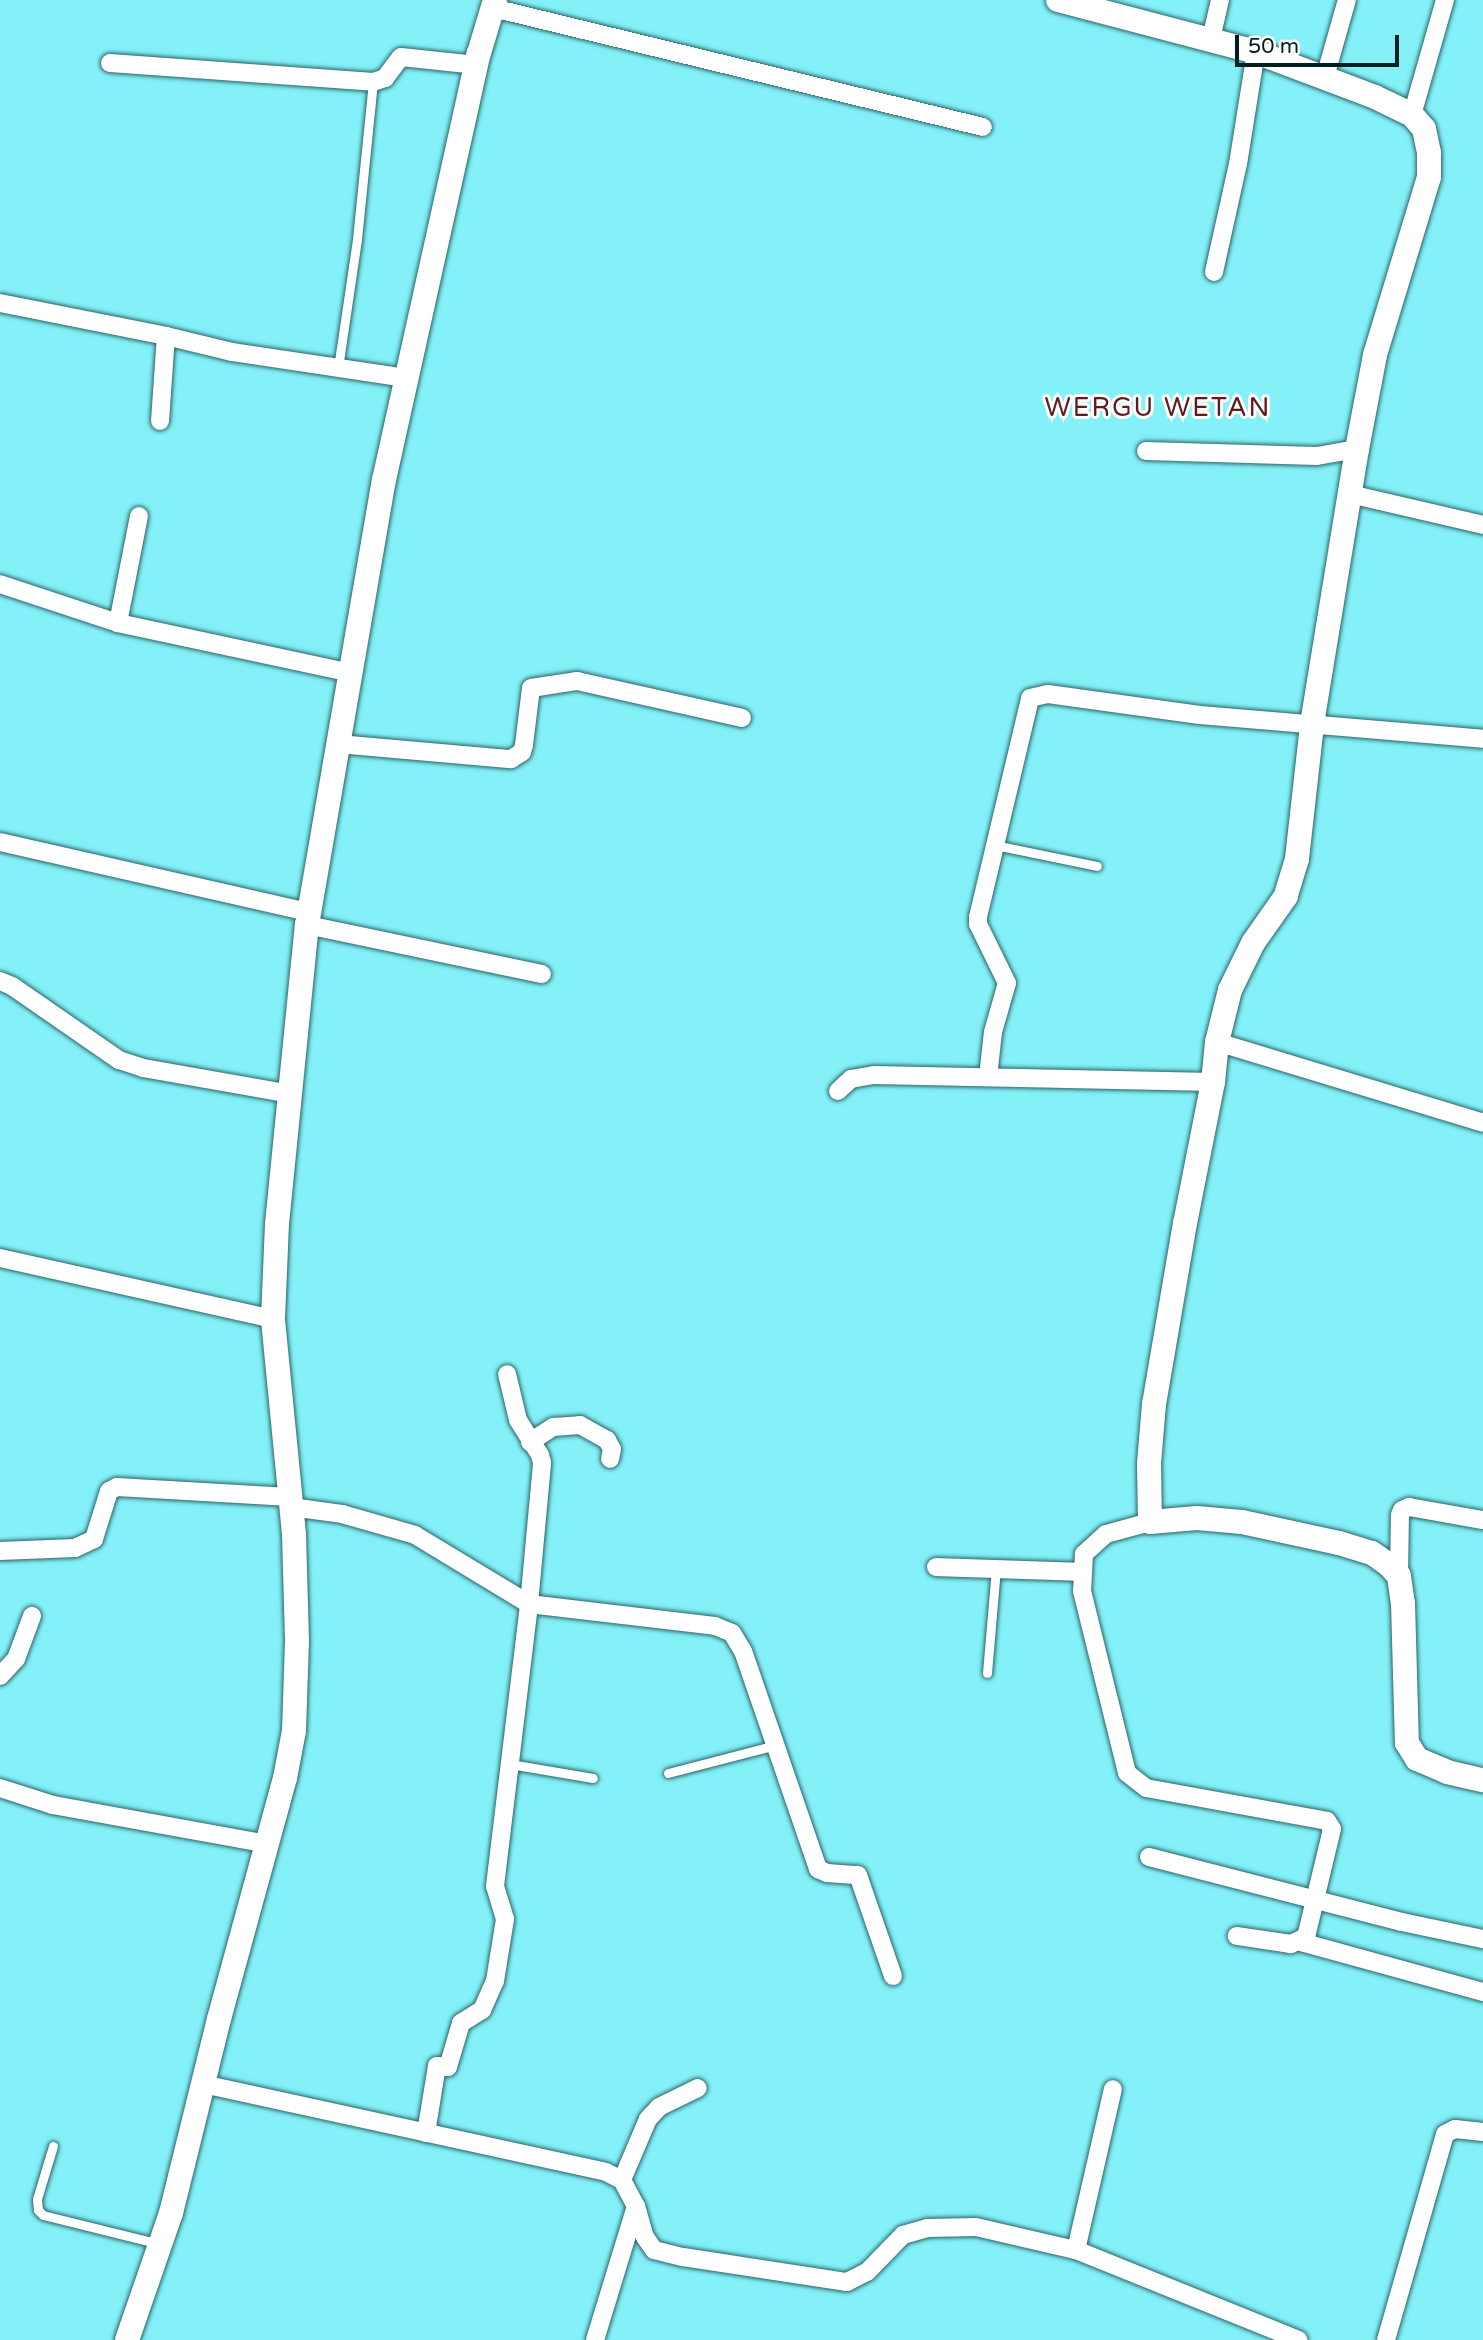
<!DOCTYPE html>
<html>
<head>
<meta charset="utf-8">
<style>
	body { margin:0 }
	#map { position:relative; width:1483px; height:2340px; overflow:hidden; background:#84f1f9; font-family:"Varela Round",sans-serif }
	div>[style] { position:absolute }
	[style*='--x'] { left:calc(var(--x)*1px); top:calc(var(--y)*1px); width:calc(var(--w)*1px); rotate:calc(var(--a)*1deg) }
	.roads { filter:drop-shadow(0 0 2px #2a6468) drop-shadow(0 0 2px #2a6468) }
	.lane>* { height:9px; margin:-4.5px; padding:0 4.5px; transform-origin:4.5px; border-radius:4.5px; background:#fff }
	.street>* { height:18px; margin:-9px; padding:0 9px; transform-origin:9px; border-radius:9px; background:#fff }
	.secondary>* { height:24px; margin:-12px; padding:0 12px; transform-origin:12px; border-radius:12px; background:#fff }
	span { translate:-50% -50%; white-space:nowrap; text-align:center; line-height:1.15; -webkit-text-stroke:6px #fdfdfd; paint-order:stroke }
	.quarter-label { font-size:26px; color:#601b1e; letter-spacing:2px }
	.scale { position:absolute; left:1235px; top:35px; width:164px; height:32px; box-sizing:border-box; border:4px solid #001f22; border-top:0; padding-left:9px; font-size:21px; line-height:24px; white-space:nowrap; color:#001f22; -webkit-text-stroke:5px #fdfdfd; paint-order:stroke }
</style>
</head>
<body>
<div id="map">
	<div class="roads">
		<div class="lane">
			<i style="--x:338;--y:368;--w:130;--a:-81.6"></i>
			<i style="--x:357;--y:239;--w:158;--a:-84.2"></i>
			<i style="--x:995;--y:845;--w:104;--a:11.6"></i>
			<i style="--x:987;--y:1673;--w:104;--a:-85.1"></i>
			<i style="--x:510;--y:1764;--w:84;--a:9.6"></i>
			<i style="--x:668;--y:1773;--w:112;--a:-14.5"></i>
			<i style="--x:53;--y:2146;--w:55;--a:106.8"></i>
			<i style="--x:37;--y:2199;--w:11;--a:85"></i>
			<i style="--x:38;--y:2210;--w:7;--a:45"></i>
			<i style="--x:43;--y:2215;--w:121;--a:13.9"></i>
		</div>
		<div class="street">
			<i style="--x:493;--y:8;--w:504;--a:13.65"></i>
			<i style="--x:1211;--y:39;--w:40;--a:-77"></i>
			<i style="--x:110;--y:63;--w:264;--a:4.1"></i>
			<i style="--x:373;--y:82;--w:13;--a:-18"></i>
			<i style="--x:385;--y:78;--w:26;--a:-53"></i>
			<i style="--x:401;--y:57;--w:76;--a:6"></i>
			<i style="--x:1325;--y:77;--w:80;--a:-74.1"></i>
			<i style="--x:1412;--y:115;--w:120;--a:-74"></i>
			<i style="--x:1214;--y:272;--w:111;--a:-77.5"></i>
			<i style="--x:1238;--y:164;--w:113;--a:-80.9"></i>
			<i style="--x:0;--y:303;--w:169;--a:11.2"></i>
			<i style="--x:166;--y:336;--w:68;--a:13.6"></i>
			<i style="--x:232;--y:352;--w:177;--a:8.5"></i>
			<i style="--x:160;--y:421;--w:85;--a:-86"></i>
			<i style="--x:1146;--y:451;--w:171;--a:1.7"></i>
			<i style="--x:1317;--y:456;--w:41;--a:-9.9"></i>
			<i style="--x:1350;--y:494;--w:137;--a:13.1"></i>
			<i style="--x:0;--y:584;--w:124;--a:18.3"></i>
			<i style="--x:118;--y:623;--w:238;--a:12.1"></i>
			<i style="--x:118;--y:623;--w:109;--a:-78.9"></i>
			<i style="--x:338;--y:744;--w:174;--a:5"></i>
			<i style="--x:511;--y:759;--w:13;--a:-32"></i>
			<i style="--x:522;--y:752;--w:7;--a:-74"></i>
			<i style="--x:524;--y:745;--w:57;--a:-83"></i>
			<i style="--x:531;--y:688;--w:47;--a:-8.7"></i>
			<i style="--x:577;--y:681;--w:169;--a:12.6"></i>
			<i style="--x:0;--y:842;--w:317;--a:12.8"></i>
			<i style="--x:307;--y:925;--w:240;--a:11.8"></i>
			<i style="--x:0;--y:981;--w:13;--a:23"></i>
			<i style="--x:12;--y:986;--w:130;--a:34.7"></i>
			<i style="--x:119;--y:1060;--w:25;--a:18"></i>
			<i style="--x:143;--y:1068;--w:149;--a:10"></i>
			<i style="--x:1217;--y:1042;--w:278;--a:16.9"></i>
			<i style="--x:988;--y:1077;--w:45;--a:-83.7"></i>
			<i style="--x:993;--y:1032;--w:51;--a:-74.1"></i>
			<i style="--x:1007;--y:983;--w:66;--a:-116.2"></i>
			<i style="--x:978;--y:924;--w:7;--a:-90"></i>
			<i style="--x:978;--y:917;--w:225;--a:-76.6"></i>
			<i style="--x:1030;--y:698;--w:18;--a:-13"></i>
			<i style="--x:1048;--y:694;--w:153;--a:7.9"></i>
			<i style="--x:1200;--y:715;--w:284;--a:4.8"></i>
			<i style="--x:838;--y:1091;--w:18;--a:-43"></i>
			<i style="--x:851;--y:1079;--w:23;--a:-10"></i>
			<i style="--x:874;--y:1075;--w:339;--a:1.2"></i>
			<i style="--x:0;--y:1258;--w:280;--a:12.6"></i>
			<i style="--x:530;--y:1442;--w:27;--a:-33"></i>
			<i style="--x:553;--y:1427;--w:27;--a:-4"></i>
			<i style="--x:580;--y:1425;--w:31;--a:29"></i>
			<i style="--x:607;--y:1440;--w:10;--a:61"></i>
			<i style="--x:612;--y:1449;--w:10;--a:101"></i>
			<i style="--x:291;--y:1507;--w:51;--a:7.8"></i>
			<i style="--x:342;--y:1514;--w:76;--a:16"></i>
			<i style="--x:415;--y:1535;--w:133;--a:31.2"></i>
			<i style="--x:529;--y:1604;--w:187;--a:6.7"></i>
			<i style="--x:715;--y:1626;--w:18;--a:22"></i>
			<i style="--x:732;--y:1633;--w:21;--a:59"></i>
			<i style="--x:743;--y:1651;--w:231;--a:71"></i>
			<i style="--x:818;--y:1869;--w:10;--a:24"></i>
			<i style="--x:827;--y:1873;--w:31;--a:4"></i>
			<i style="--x:858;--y:1875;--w:107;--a:70.9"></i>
			<i style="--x:1150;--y:1522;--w:46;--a:164.7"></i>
			<i style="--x:1106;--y:1534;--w:30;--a:138"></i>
			<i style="--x:1084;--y:1554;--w:37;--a:93"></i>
			<i style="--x:1082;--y:1591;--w:187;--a:76.1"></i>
			<i style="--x:1127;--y:1773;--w:24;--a:38"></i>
			<i style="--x:1146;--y:1788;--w:184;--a:10.3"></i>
			<i style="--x:1327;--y:1821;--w:9;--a:58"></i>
			<i style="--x:1332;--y:1829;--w:111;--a:103.5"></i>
			<i style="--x:1306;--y:1937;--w:17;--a:155"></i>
			<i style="--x:1291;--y:1944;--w:55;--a:-171.6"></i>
			<i style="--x:0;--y:1551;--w:75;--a:-2.3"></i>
			<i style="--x:75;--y:1548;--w:21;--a:-25"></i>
			<i style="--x:94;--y:1539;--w:50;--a:-72.6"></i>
			<i style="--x:109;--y:1491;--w:9;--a:-27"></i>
			<i style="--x:117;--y:1487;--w:173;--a:3.3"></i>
			<i style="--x:936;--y:1567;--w:147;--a:1.9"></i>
			<i style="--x:1399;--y:1576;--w:61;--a:-89.1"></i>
			<i style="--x:1400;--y:1515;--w:5;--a:-68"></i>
			<i style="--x:1402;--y:1510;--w:8;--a:-23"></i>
			<i style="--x:1409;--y:1507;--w:75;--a:10"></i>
			<i style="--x:0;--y:1676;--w:23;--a:-47"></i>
			<i style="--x:16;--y:1659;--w:46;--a:-69.6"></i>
			<i style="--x:0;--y:1788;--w:56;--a:17.8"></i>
			<i style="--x:53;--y:1805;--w:219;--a:10.3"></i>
			<i style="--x:1149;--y:1857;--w:261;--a:14.4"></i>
			<i style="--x:1402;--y:1922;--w:83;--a:11.9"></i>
			<i style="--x:1301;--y:1942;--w:189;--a:15.4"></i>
			<i style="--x:203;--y:2084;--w:412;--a:12.3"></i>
			<i style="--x:606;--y:2172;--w:18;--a:27"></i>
			<i style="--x:622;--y:2180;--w:30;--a:62"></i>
			<i style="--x:636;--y:2206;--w:32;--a:74"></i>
			<i style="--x:645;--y:2237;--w:16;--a:55"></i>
			<i style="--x:654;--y:2250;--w:30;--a:14"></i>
			<i style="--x:683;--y:2257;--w:166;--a:8.7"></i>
			<i style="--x:847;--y:2282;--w:22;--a:-27"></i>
			<i style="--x:867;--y:2272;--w:52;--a:-45.8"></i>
			<i style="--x:903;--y:2235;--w:25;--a:-16"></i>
			<i style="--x:927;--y:2228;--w:49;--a:-1.2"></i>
			<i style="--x:976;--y:2227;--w:103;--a:13"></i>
			<i style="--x:1076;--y:2250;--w:240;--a:22"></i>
			<i style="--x:426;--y:2133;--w:68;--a:-80.7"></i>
			<i style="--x:437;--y:2066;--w:11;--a:5"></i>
			<i style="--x:448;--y:2067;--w:46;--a:-73.5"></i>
			<i style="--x:461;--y:2023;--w:25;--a:-32"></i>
			<i style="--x:482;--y:2010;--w:32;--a:-66"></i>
			<i style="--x:495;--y:1981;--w:63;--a:-80.8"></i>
			<i style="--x:505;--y:1919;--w:34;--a:-107"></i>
			<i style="--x:495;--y:1886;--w:284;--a:-83.1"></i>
			<i style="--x:529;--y:1604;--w:142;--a:-84.7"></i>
			<i style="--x:542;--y:1463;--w:8;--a:-104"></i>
			<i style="--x:540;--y:1455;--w:41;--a:-122.2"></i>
			<i style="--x:518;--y:1420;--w:47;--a:-103.4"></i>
			<i style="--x:622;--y:2180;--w:66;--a:-66.9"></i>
			<i style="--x:648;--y:2119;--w:16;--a:-47"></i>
			<i style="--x:659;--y:2107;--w:43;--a:-26"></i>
			<i style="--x:1076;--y:2250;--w:165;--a:-77.1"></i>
			<i style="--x:595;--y:2340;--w:140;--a:-73"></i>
			<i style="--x:1386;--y:2340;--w:214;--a:-74"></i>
			<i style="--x:1445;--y:2134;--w:11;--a:-27"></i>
			<i style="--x:1455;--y:2129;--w:28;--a:6"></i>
		</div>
		<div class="secondary">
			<i style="--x:1058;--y:0;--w:205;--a:14.7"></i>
			<i style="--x:1256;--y:52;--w:127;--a:20.7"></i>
			<i style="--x:1375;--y:97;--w:41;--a:25.9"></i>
			<i style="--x:1412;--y:115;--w:18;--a:49"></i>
			<i style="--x:1424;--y:129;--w:25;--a:78"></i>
			<i style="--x:1429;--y:153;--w:24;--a:90"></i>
			<i style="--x:1429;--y:177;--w:186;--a:106.9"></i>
			<i style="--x:1375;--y:355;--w:96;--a:100.8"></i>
			<i style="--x:1357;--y:449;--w:280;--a:99.3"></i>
			<i style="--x:1312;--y:725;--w:135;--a:96.4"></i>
			<i style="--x:1297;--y:859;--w:39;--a:107"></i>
			<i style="--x:1286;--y:896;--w:57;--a:125.1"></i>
			<i style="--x:1253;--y:943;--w:52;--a:116.1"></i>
			<i style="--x:1230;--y:990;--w:54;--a:104"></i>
			<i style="--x:1217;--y:1042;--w:40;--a:95.7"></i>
			<i style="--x:1213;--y:1082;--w:144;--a:101.2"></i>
			<i style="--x:1185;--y:1223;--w:184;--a:99.7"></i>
			<i style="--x:1154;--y:1404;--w:60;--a:94.8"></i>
			<i style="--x:1149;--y:1464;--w:58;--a:89"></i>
			<i style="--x:1150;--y:1522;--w:47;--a:-4.9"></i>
			<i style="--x:1197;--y:1518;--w:45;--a:5.1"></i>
			<i style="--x:1242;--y:1522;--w:99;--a:12.2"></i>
			<i style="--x:1339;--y:1543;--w:34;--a:17"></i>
			<i style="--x:1372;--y:1553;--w:19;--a:35"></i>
			<i style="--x:1388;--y:1564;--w:16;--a:47"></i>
			<i style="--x:1399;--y:1576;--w:27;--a:82"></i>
			<i style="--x:1403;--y:1603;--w:140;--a:88.4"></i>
			<i style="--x:1407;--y:1743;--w:19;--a:58"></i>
			<i style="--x:1417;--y:1759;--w:33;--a:23"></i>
			<i style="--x:1447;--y:1772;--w:37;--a:13"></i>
			<i style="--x:127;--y:2340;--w:134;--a:-70.9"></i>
			<i style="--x:171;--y:2213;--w:200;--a:-76.1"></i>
			<i style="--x:219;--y:2019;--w:250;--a:-74.7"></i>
			<i style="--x:285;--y:1778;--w:48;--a:-79.2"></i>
			<i style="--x:294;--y:1731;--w:90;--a:-88.1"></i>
			<i style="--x:297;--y:1641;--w:107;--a:-91.6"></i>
			<i style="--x:294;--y:1534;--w:216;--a:-95.6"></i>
			<i style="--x:273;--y:1319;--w:95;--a:-87.6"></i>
			<i style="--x:277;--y:1224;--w:301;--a:-84.3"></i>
			<i style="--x:307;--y:925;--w:452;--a:-80.2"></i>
			<i style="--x:384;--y:480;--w:437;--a:-77.5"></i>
			<i style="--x:479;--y:53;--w:55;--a:-73.2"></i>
		</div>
	</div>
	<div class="quarter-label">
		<span style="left:1158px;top:408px">WERGU WETAN</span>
	</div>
	<div class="scale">50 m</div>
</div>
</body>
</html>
